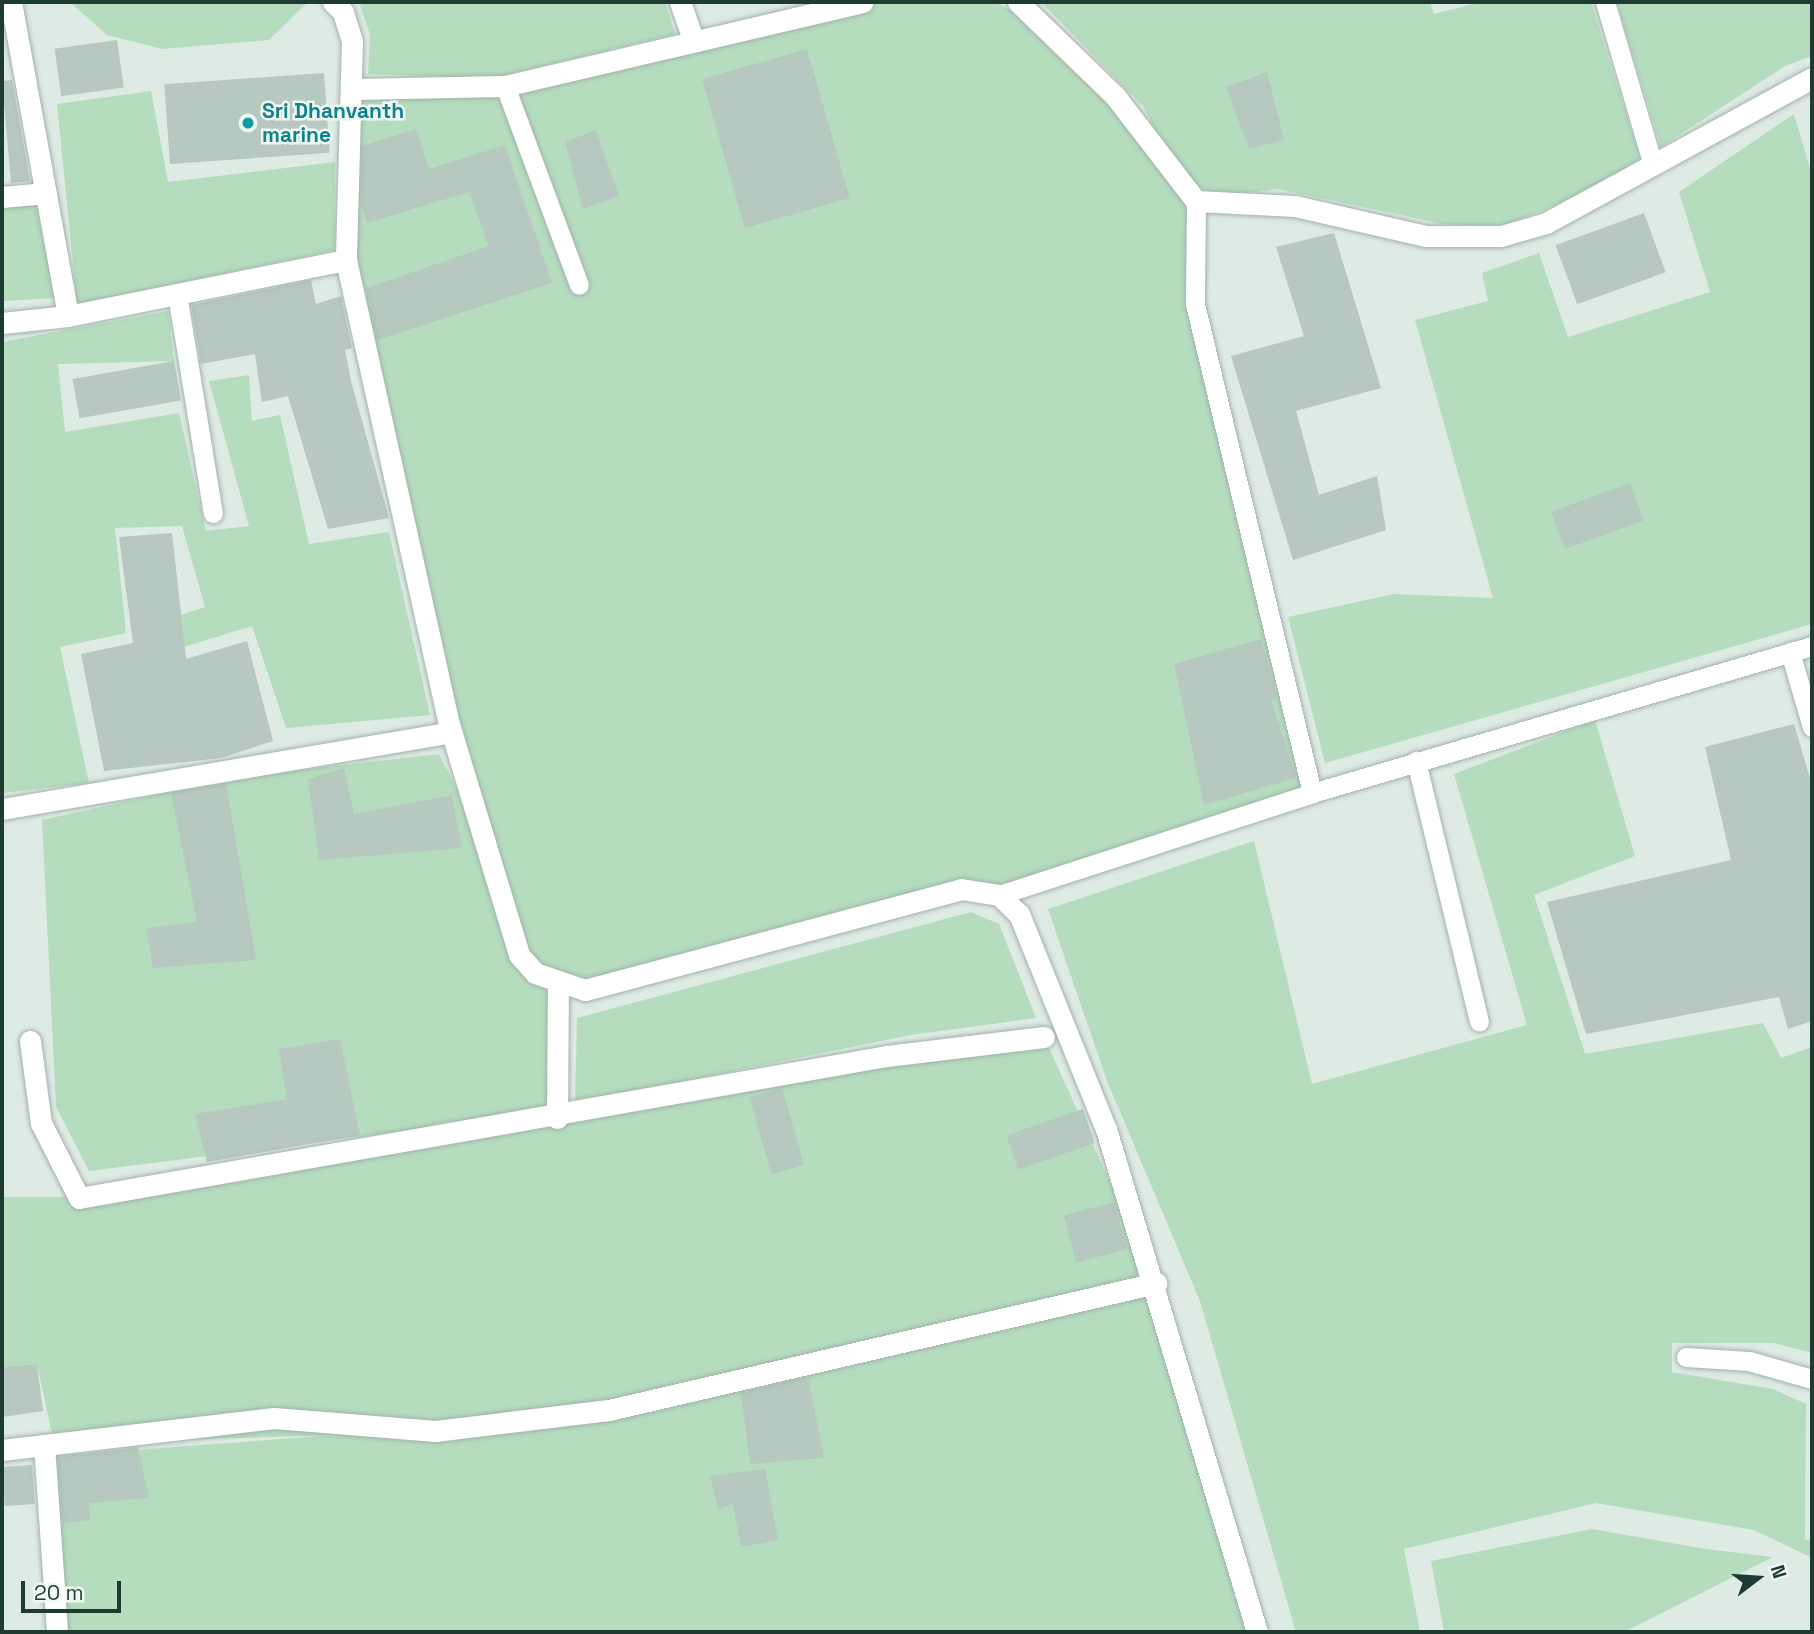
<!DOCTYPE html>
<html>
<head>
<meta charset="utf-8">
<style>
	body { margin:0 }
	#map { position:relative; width:1814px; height:1634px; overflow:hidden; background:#deeae4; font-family:"Space Grotesk",sans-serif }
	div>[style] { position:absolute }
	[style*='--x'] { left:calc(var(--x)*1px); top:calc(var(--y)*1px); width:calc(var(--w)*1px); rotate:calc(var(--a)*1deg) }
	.green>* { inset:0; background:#b5ddbd }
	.building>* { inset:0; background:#b6c8bf; transform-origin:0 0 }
	.roads { filter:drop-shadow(0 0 2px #a1b2ab) drop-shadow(0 0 2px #a1b2ab) }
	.lane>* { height:19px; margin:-9.5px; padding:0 9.5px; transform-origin:9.5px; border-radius:9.5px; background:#fff }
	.street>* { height:21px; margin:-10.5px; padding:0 10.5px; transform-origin:10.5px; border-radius:10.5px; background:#fff }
	.dots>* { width:19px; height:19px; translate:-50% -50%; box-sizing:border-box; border:4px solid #eef7f2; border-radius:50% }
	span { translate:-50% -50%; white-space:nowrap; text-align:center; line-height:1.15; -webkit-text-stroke:5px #eef7f2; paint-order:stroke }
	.culture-label { font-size:21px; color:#0d838f; font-weight:700 }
	.left { translate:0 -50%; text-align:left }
	.frame { position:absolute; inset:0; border:4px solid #1e3b31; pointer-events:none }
	.north { position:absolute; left:1723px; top:1543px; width:70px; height:70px; -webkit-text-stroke:5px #eef7f2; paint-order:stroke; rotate:73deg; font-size:19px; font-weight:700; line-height:28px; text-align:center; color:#1e3b31 }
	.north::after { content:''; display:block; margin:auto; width:24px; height:32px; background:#1e3b31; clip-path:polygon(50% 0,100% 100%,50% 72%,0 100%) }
	.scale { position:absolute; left:21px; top:1581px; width:100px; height:32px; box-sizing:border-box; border:4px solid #1e3b31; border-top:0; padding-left:9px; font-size:21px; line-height:24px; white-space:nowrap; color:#1e3b31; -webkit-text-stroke:5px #eef7f2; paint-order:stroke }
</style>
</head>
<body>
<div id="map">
	<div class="green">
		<i style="clip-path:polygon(70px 2px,308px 2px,269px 40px,162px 49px,107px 35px)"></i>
		<i style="clip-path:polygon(359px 2px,665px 2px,675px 34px,493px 78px,368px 74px,370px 35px)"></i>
		<i style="clip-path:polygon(862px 2px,995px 2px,1045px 28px,1181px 189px,1312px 793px,1018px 889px,961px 889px,608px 987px,535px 973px,451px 732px,346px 260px,352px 89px,505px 86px)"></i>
		<i style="clip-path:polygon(1041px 2px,1430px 2px,1434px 14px,1481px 2px,1591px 2px,1640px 158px,1605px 185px,1505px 225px,1443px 224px,1278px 189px,1221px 196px,1202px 189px,1172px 161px,1143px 106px)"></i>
		<i style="clip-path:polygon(1617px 2px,1812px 2px,1812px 56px,1785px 66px,1661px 147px)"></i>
		<i style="clip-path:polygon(151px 91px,168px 182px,335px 162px,335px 250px,77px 304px,57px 104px)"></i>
		<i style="clip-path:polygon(1794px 114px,1812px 175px,1812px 624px,1325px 763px,1288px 617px,1394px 594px,1493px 598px,1415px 320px,1488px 301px,1482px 273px,1539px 253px,1568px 337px,1710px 292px,1679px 192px)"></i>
		<i style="clip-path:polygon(40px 203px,58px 298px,2px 301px,2px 207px)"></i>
		<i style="clip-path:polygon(168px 311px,174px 361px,58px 364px,65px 432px,179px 413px,206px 531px,249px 526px,209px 381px,249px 375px,252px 421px,280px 415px,309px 544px,389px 532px,430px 715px,286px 728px,252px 626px,184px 647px,197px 709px,150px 625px,205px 607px,182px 526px,115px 528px,126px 633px,60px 647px,89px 783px,2px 793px,2px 342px)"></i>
		<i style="clip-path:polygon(1595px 720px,1635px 856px,1534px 895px,1585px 1054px,1763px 1023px,1781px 1058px,1812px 1047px,1812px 1353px,1774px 1343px,1672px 1343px,1672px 1372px,1773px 1389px,1806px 1404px,1805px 1540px,1812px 1539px,1812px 1558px,1754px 1530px,1596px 1503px,1404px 1549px,1420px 1632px,1296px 1632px,1200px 1301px,1107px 1081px,1048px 909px,1254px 841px,1312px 1084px,1527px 1025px,1454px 774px)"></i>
		<i style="clip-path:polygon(439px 754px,457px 789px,515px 968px,548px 991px,548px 1113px,89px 1171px,56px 1107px,42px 820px,238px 777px)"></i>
		<i style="clip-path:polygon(971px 912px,999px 924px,1036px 1018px,911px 1035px,575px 1103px,577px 1018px)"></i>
		<i style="clip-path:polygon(1044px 1037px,1156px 1283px,1257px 1632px,61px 1632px,52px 1456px,337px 1435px,54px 1444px,37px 1364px,2px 1367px,2px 1197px,80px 1197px)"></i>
		<i style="clip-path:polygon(1592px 1529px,1706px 1549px,1773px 1557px,1624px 1632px,1444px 1632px,1431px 1561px)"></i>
	</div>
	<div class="building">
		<i style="left:117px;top:40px;width:48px;height:63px;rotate:82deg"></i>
		<i style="left:807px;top:49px;width:155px;height:109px;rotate:74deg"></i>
		<i style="clip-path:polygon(1267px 72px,1284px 140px,1249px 149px,1226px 87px)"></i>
		<i style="left:324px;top:73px;width:80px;height:160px;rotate:86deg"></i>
		<i style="clip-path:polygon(12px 80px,30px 181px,11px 183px,2px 81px)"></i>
		<i style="clip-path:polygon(416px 129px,429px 169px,505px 145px,552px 283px,377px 340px,366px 288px,489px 246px,469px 192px,367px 223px,361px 203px,362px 146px)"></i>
		<i style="clip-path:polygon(596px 130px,619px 196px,583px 209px,565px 142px)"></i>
		<i style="left:1644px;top:213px;width:63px;height:94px;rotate:70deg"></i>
		<i style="clip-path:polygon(1334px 233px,1381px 388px,1296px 411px,1319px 495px,1377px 476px,1386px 530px,1293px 560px,1231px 356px,1304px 336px,1276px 247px)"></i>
		<i style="clip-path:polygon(311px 280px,316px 304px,341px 296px,352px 348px,345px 350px,351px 381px,389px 518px,328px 529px,288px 396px,262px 402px,255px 354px,201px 364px,191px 305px)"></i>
		<i style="left:174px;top:361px;width:40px;height:103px;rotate:80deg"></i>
		<i style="left:1630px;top:483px;width:40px;height:84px;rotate:70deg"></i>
		<i style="clip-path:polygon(172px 533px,186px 659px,247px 641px,273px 741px,221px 758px,104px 771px,81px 654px,133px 643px,119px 537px)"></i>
		<i style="clip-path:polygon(1261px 639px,1277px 698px,1271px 700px,1296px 778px,1204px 805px,1174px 664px)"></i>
		<i style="clip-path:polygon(1794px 724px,1812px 785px,1812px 1021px,1788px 1029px,1779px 997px,1586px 1034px,1547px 902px,1731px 860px,1705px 747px)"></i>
		<i style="clip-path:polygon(344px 768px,354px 814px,452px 795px,462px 848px,319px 860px,308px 779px)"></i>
		<i style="clip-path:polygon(226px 784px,256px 960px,153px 968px,146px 928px,197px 922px,171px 793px)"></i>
		<i style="clip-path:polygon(340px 1039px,360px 1135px,207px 1162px,195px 1114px,287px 1099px,279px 1049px)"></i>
		<i style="left:782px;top:1088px;width:80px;height:34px;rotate:74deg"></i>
		<i style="left:1083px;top:1109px;width:36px;height:81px;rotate:71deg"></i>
		<i style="left:1114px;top:1202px;width:49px;height:52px;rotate:75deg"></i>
		<i style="clip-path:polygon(37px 1364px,43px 1411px,2px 1417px,2px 1367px)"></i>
		<i style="clip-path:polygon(808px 1377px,824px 1458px,750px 1464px,741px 1393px)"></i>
		<i style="clip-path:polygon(138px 1447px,149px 1498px,89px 1503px,90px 1520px,63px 1523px,58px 1457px)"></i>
		<i style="left:32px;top:1465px;width:39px;height:30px;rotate:86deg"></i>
		<i style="clip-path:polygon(765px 1469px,778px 1540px,741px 1547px,733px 1504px,718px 1509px,710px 1476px)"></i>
	</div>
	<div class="roads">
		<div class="lane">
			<i style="--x:1605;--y:2;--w:170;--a:73.6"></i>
			<i style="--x:505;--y:86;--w:212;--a:69.6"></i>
			<i style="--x:1196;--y:201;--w:103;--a:90.6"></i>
			<i style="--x:1195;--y:304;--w:503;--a:76.54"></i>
			<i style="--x:177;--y:294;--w:222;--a:80.7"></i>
			<i style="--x:1790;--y:652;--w:78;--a:73.7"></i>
			<i style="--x:1416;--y:761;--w:268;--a:76.4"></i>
			<i style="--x:999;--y:895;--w:329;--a:-18"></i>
			<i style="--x:1312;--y:793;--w:521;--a:-16.38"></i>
			<i style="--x:1686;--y:1357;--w:63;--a:3.6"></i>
			<i style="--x:1749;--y:1361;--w:66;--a:15.9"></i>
		</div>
		<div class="street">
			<i style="--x:11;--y:2;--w:319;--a:79.7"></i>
			<i style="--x:333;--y:2;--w:14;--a:45"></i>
			<i style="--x:343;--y:12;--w:30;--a:73"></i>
			<i style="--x:352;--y:41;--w:219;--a:91.6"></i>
			<i style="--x:346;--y:260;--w:475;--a:77.5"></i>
			<i style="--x:449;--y:724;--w:241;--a:73.1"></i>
			<i style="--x:519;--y:955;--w:24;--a:48"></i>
			<i style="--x:535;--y:973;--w:53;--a:18.8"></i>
			<i style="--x:585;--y:990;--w:389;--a:-15"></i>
			<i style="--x:961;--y:889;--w:38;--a:9"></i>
			<i style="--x:999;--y:895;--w:28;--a:44"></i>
			<i style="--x:1019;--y:914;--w:232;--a:68"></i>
			<i style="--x:1106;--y:1129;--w:525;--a:73.29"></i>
			<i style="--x:680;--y:2;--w:42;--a:70.7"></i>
			<i style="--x:1018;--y:2;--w:135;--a:44.1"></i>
			<i style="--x:1115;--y:96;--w:133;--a:52.4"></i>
			<i style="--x:1196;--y:201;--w:99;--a:2.9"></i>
			<i style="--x:1295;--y:206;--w:134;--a:12.9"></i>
			<i style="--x:1426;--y:236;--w:75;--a:0"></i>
			<i style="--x:1501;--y:236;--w:47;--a:-16.1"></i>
			<i style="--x:1546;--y:223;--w:303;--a:-28.6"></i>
			<i style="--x:352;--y:89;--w:153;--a:-1.1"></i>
			<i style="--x:505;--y:86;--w:367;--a:-13.2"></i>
			<i style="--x:2;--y:197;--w:44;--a:-5.2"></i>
			<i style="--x:2;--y:323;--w:66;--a:-6.1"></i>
			<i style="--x:68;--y:316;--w:284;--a:-11.4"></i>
			<i style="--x:2;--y:809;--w:456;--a:-9.7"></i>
			<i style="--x:30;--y:1041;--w:83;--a:82.4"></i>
			<i style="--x:41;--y:1123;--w:84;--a:63.1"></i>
			<i style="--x:79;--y:1198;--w:820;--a:-9.97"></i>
			<i style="--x:887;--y:1056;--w:158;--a:-6.9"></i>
			<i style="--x:557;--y:1118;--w:133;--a:-89.6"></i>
			<i style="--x:44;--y:1445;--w:187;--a:86"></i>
			<i style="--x:2;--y:1450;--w:274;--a:-6.7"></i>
			<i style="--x:274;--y:1418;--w:162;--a:4.6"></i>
			<i style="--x:435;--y:1431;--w:175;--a:-6.9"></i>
			<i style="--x:609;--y:1410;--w:562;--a:-13.07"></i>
		</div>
	</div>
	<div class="dots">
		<i style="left:248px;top:123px;background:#0f9aa8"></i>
	</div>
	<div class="culture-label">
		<span class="left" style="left:262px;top:123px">Sri Dhanvanth<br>marine</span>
	</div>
	<div class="frame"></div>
	<div class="north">N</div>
	<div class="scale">20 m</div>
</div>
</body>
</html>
